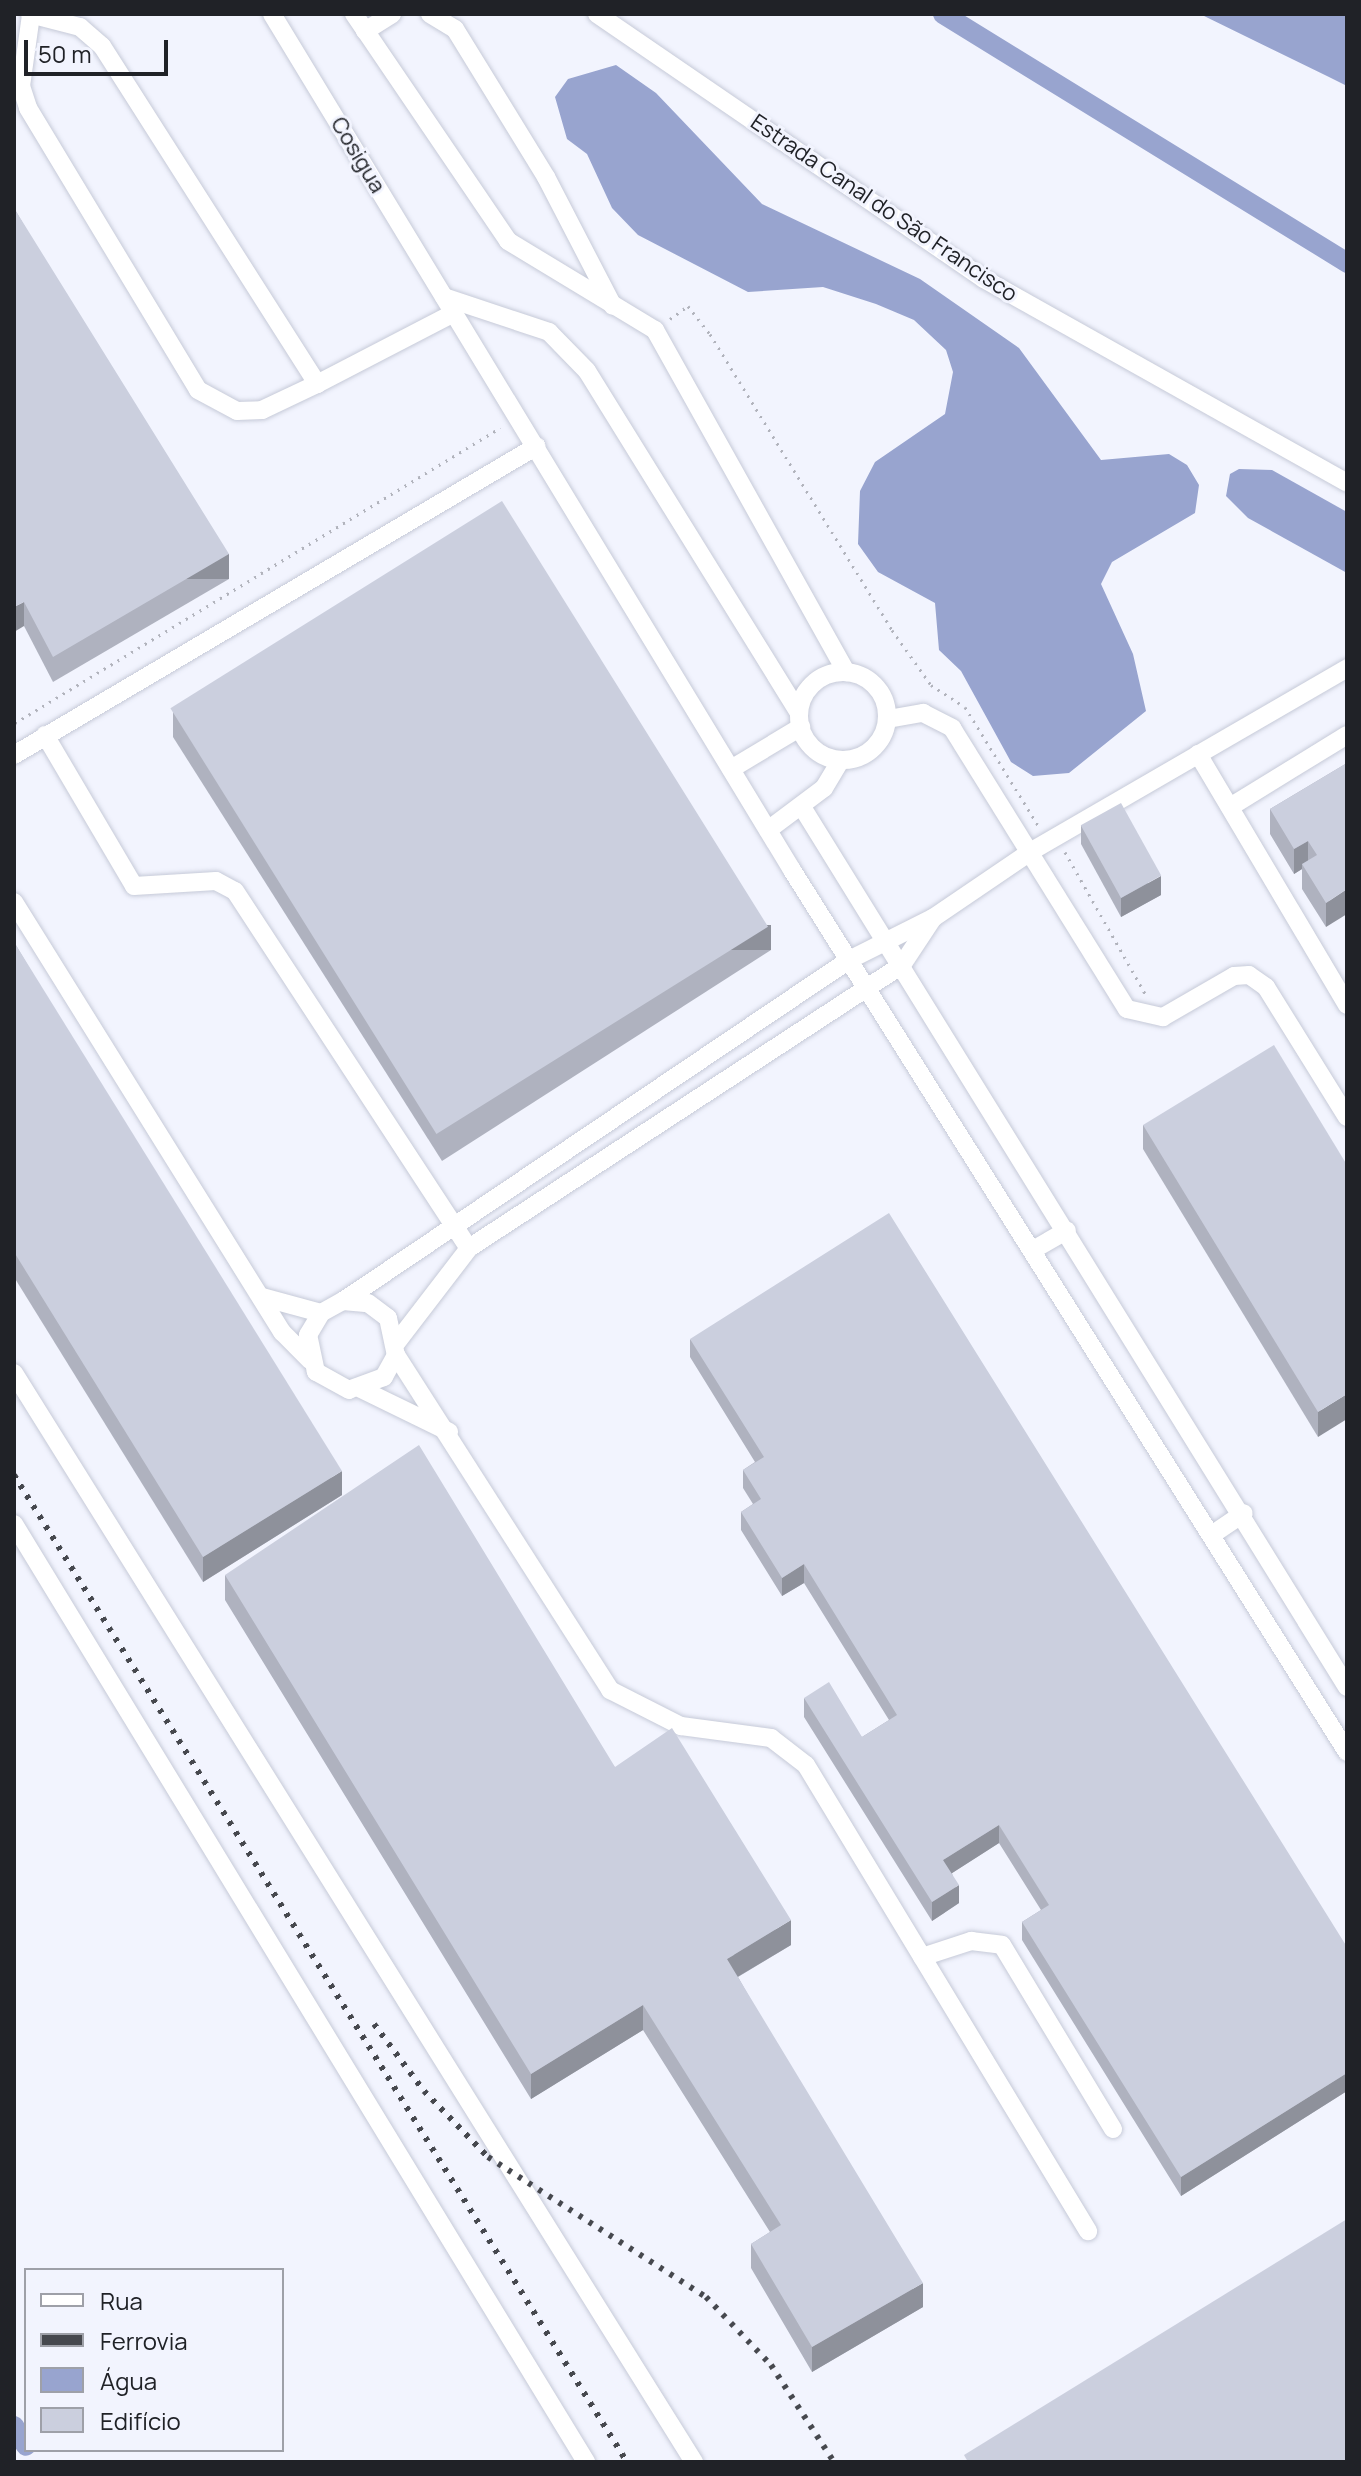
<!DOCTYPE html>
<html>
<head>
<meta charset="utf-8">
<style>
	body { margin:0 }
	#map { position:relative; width:1361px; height:2476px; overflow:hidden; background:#f2f4fe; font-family:Manrope,sans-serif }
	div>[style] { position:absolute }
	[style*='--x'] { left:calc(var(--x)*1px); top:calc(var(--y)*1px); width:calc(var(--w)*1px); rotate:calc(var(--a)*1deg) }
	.water>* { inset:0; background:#98a4cf }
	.canal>* { height:20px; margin:-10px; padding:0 10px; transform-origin:10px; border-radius:10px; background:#98a4cf }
	.path>* { height:3px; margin-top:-1.5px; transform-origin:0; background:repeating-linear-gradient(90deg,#b1b3bc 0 2px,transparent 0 8px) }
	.roads { filter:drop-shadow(0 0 2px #c6cad8) drop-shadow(0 0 2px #c6cad8) }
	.minor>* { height:18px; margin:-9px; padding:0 9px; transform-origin:9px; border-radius:9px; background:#fff }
	.minor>.ring { margin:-9px; padding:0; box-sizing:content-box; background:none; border:18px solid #fff; border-radius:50% }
	.rail>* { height:6px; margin-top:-3px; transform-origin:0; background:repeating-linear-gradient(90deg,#46484e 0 4px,transparent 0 12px) }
	.wall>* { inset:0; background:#afb2bf }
	.shaded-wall>* { inset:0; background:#8e919b; transform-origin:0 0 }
	.building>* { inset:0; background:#cbcfde; transform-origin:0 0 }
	span { translate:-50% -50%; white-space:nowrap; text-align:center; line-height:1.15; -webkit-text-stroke:6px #f2f4fe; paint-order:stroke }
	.street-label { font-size:22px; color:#202227 }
	.frame { position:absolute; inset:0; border:16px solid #202227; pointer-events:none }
	.legend { position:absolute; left:24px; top:2268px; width:260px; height:184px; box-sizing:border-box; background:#f2f4fe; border:2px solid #9ea0a8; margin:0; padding:10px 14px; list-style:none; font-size:24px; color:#202227 }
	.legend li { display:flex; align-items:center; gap:16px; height:40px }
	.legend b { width:40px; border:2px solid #9ea0a8 }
	.scale { position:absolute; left:24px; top:40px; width:144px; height:36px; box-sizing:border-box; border:4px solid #202227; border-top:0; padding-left:10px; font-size:24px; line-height:28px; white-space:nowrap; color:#202227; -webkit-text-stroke:6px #f2f4fe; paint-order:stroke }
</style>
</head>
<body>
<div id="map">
	<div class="water">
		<i style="clip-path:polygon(1200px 14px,1347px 14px,1347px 86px,1329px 77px)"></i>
		<i style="clip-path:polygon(616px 65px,656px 93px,762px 204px,920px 279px,1019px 348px,1101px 460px,1169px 454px,1187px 465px,1199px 485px,1195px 513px,1112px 562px,1101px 584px,1133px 654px,1146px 711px,1069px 773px,1033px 776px,1011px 762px,961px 671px,939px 650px,935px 603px,878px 572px,858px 544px,860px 491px,875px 462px,945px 414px,953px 372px,946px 350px,914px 320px,876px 304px,823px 287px,748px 292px,638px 235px,612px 208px,587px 154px,567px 139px,555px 97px,568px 79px)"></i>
		<i style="clip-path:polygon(1239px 469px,1272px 470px,1347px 512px,1347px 573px,1248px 518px,1226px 496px,1230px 474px)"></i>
	</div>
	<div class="canal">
		<i style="--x:943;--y:14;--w:475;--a:31.6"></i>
		<i style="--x:14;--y:2426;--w:23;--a:59"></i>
	</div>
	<div class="path">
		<i style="--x:670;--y:319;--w:22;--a:-36"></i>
		<i style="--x:688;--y:306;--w:36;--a:52"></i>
		<i style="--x:710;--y:334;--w:347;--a:58.4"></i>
		<i style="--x:892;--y:630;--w:67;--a:54.7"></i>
		<i style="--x:931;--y:685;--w:40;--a:32.9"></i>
		<i style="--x:965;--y:707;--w:139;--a:58.3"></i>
		<i style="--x:15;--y:723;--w:568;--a:-31.31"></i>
		<i style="--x:1065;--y:852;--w:164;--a:60.5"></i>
	</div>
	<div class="roads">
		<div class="minor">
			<i style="--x:30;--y:14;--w:52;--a:14.6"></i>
			<i style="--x:80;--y:27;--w:29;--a:41"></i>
			<i style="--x:102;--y:46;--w:401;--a:57.5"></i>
			<i style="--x:317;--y:384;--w:152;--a:-27.4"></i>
			<i style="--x:272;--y:14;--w:1002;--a:58.72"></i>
			<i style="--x:792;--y:870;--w:1042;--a:57.82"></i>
			<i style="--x:354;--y:14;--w:274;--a:55.8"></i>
			<i style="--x:508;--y:241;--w:172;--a:31.2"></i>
			<i style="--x:655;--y:330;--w:392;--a:60.8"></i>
			<i style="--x:430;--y:14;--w:29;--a:31"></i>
			<i style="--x:455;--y:29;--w:174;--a:58.4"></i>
			<i style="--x:546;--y:177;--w:145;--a:62.6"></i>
			<i style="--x:597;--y:14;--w:469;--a:34.4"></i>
			<i style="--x:984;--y:279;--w:416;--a:29.3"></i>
			<i style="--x:31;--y:15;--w:72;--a:98"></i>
			<i style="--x:21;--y:86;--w:23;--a:72"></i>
			<i style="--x:28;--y:108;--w:329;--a:58.9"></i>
			<i style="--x:198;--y:390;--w:44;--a:28.3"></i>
			<i style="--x:237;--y:411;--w:25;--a:-2"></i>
			<i style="--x:262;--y:410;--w:61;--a:-25.3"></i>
			<i style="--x:365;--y:31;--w:32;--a:-32"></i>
			<i style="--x:444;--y:297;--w:111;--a:18.4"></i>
			<i style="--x:549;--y:332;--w:54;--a:45.7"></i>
			<i style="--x:587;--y:371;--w:402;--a:58.2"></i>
			<i class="ring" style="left:799px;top:672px;width:70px;height:70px"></i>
			<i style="--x:888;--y:719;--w:36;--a:-10"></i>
			<i style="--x:923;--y:713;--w:33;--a:27"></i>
			<i style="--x:952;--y:728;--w:331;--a:58.1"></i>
			<i style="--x:1127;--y:1009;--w:37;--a:13"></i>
			<i style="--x:1163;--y:1017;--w:82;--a:-30"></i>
			<i style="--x:1234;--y:976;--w:15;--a:-4"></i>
			<i style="--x:1249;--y:975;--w:21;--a:35"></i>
			<i style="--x:1266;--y:987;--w:153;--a:58.1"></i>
			<i style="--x:45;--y:735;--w:175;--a:59.5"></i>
			<i style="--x:134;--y:886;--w:82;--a:-3.5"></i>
			<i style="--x:216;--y:881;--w:21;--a:28"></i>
			<i style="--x:235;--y:891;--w:427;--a:56.8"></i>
			<i style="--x:1198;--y:754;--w:292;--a:59.3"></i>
			<i style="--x:14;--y:755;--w:607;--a:-30.58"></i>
			<i style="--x:731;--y:769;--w:82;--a:-31"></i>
			<i style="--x:802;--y:807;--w:1035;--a:58.23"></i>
			<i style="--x:1230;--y:807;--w:137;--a:-31.6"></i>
			<i style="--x:768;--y:830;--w:70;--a:-36.9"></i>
			<i style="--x:824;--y:788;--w:31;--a:-59"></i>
			<i style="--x:14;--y:902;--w:507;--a:58.07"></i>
			<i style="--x:282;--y:1332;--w:40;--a:45"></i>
			<i style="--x:1033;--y:1250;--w:39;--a:-30"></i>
			<i style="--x:262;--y:1297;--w:61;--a:15.2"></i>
			<i style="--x:343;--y:1301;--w:610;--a:-33.98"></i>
			<i style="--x:849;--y:960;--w:94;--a:-26.6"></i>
			<i style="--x:933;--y:918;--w:117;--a:-34.2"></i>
			<i style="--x:1030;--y:852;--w:367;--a:-30.1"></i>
			<i style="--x:397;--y:1342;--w:118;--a:-52.5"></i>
			<i style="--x:469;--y:1248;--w:517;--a:-33.17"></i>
			<i style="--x:902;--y:965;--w:56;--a:-56.6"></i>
			<i style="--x:396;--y:1355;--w:25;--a:119"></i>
			<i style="--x:384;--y:1377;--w:37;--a:160"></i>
			<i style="--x:349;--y:1390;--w:38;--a:-151"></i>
			<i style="--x:316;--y:1372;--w:38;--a:-102"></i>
			<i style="--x:308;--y:1335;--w:26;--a:-59"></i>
			<i style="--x:321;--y:1313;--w:25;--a:-29"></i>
			<i style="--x:343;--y:1301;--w:25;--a:5"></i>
			<i style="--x:368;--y:1303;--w:25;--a:37"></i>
			<i style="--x:388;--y:1318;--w:38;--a:78"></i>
			<i style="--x:396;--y:1355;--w:398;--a:57.4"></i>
			<i style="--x:610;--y:1690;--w:80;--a:26.9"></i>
			<i style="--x:681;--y:1726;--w:91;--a:7.6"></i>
			<i style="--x:771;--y:1738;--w:44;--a:37.6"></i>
			<i style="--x:806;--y:1765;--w:545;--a:58.82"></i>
			<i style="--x:14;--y:1373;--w:1284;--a:58.02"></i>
			<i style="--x:361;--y:1389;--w:98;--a:26"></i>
			<i style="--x:14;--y:1524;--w:1099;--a:58.62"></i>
			<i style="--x:1213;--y:1534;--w:37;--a:-34"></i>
			<i style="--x:922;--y:1957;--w:52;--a:-18.1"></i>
			<i style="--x:971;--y:1941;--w:31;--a:7"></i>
			<i style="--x:1002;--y:1945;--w:215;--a:58.9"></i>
		</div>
	</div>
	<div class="rail">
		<i style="--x:14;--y:1475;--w:1162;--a:58.16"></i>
		<i style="--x:374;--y:2024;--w:84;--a:53.3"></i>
		<i style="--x:424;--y:2091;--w:92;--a:45.9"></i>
		<i style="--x:488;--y:2157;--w:259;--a:32.7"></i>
		<i style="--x:706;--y:2297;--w:94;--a:46.3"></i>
		<i style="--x:771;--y:2365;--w:116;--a:57"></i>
	</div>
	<div class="wall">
		<i style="clip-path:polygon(14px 208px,229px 579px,53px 682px,24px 626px)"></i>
		<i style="clip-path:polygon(173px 712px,771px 950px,442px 1161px,173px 737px)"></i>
		<i style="clip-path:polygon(1347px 763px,1326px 927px,1302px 889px,1302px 869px,1294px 874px,1270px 834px,1270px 809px)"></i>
		<i style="clip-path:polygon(1081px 825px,1161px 895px,1121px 917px,1081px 844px)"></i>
		<i style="clip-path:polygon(14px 942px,342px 1495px,203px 1582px,14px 1277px)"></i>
		<i style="clip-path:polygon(1143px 1125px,1347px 1165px,1318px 1437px,1143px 1149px)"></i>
		<i style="clip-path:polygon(690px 1339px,1347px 1947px,1347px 2091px,1181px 2196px,1022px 1940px,1022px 1922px,1041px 1910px,999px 1843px,952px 1873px,959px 1903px,932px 1921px,804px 1717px,804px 1698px,862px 1737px,889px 1720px,804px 1583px,782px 1596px,741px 1530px,741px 1512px,753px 1504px,743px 1488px,743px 1470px,755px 1462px,690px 1357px)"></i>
		<i style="clip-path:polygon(225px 1575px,615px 1767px,791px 1945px,738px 1977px,923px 2307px,812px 2372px,751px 2268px,751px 2244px,770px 2232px,643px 2030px,531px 2099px,225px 1600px)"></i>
	</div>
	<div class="shaded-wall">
		<i style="left:229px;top:554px;width:25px;height:204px;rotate:90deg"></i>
		<i style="clip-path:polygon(24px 602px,24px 626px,14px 632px,14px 607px)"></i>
		<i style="clip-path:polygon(1308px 841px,1308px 865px,1302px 864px,1302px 869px,1294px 874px,1294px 849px)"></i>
		<i style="clip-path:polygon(1161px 876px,1161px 895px,1121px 917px,1121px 898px)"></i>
		<i style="clip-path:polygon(1347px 889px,1347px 914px,1326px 927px,1326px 903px)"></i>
		<i style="left:771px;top:925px;width:25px;height:391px;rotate:90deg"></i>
		<i style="clip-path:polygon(1347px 1394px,1347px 1419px,1318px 1437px,1318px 1412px)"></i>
		<i style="clip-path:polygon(342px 1471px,342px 1495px,203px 1582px,203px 1557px)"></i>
		<i style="clip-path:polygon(804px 1564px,804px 1583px,782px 1596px,782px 1578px)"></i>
		<i style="clip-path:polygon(999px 1825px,999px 1843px,943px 1879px,943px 1860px)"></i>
		<i style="clip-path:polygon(959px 1885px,959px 1903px,932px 1921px,932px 1902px)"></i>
		<i style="clip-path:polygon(791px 1920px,791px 1945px,727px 1983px,727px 1959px)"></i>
		<i style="clip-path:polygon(643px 2005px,643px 2030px,531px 2099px,531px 2074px)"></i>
		<i style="clip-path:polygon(1347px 2073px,1347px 2091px,1181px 2196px,1181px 2177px)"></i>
		<i style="clip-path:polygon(923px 2283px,923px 2307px,812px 2372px,812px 2347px)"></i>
	</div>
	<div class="building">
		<i style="clip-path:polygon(14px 208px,229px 554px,53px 657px,24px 602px,14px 607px)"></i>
		<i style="left:502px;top:501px;width:502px;height:391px;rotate:58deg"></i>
		<i style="clip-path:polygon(1347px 763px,1347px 889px,1326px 903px,1302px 864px,1317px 855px,1308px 841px,1294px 849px,1270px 809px)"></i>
		<i style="left:1121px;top:803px;width:83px;height:46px;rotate:61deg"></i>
		<i style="clip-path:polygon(14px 942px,342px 1471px,203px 1557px,14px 1252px)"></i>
		<i style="clip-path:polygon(1274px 1045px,1347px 1165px,1347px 1394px,1318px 1412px,1143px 1125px)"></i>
		<i style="clip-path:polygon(889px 1213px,1347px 1947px,1347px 2073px,1181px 2177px,1022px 1922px,1049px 1905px,999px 1825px,943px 1860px,959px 1885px,932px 1902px,804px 1698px,829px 1682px,862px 1737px,897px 1715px,804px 1564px,782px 1578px,741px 1512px,761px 1499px,743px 1470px,764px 1457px,690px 1339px)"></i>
		<i style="clip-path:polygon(419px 1445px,615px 1767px,672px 1728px,791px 1920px,727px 1959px,923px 2283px,812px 2347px,751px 2244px,781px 2225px,643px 2005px,531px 2074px,225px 1575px)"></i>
		<i style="clip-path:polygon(1347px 2219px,1347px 2462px,968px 2462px,964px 2455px)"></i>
	</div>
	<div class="street-label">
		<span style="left:358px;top:155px;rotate:59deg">Cosigua</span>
		<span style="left:884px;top:208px;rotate:34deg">Estrada Canal do São Francisco</span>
	</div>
	<div class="frame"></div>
	<ul class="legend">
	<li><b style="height:10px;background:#fff"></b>Rua</li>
	<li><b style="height:10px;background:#46484e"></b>Ferrovia</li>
	<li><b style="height:22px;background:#98a4cf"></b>Água</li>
	<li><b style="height:22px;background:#cbcfde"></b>Edifício</li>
	</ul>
	<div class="scale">50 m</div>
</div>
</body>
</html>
